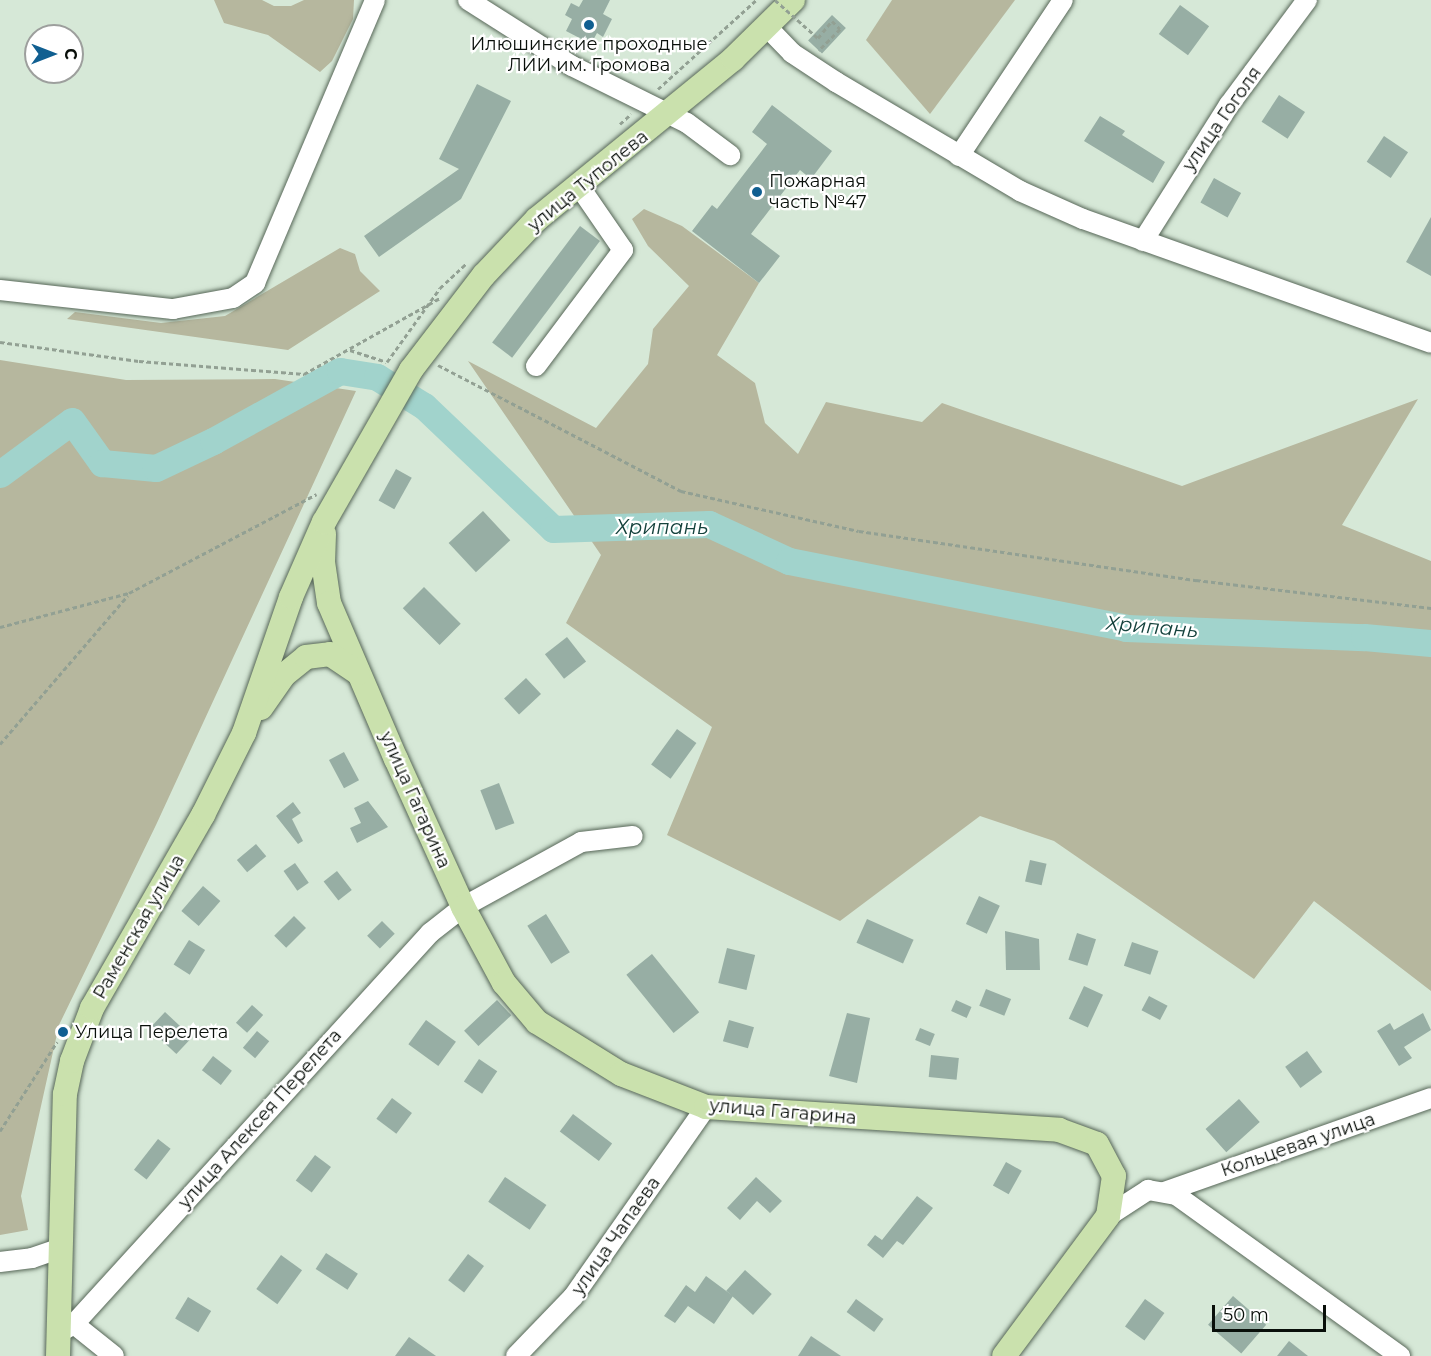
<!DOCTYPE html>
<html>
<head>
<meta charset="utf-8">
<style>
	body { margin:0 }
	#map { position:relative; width:1431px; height:1356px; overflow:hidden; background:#d6e8d7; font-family:Montserrat,sans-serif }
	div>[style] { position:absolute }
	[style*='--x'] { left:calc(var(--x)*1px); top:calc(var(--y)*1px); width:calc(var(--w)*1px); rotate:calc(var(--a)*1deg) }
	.green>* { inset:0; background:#b6b79e }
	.river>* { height:27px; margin:-13.5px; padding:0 13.5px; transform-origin:13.5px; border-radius:13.5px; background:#a1d3cc }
	.building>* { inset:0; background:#97aea4; transform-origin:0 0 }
	.path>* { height:3px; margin-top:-1.5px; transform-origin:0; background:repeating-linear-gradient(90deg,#92a093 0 4.5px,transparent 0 7.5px) }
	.roads { filter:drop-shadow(0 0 2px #576758) drop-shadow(0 0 2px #576758) }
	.minor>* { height:20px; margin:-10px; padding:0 10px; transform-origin:10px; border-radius:10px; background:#fff }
	.major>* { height:24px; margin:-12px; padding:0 12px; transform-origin:12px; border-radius:12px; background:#cae1ad }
	.path-bridge>* { height:3px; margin-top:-1.5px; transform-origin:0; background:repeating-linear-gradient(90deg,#92a093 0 4.5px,transparent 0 7.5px) }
	.dots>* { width:16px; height:16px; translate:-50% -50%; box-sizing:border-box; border:3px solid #fff; border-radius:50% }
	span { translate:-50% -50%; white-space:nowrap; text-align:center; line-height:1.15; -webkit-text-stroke:4.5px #fff; paint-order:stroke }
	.poi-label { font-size:18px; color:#090f0a }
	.left { translate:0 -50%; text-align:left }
	.street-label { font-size:18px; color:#090f0a }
	.water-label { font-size:20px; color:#15423d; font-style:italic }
	.north { position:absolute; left:24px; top:24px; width:60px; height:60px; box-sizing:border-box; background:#fff; border:2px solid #9d9f9d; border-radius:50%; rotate:90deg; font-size:16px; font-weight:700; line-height:24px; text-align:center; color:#090f0a }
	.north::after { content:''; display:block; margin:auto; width:21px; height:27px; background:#105f91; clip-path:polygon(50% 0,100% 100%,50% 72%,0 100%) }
	.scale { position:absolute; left:1212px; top:1305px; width:114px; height:27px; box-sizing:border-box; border:3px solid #090f0a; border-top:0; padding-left:8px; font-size:18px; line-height:21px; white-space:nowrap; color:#090f0a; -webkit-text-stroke:4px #fff; paint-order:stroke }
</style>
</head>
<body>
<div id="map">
	<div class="green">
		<i style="clip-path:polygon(214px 0,262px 0,274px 6px,291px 6px,304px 0,354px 0,353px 19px,332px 61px,320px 72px,268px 35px,224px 23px)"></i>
		<i style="clip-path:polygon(892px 0,1015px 0,930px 114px,866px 40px)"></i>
		<i style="clip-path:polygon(644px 209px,682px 226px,759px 283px,717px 355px,755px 383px,765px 423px,798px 454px,826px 402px,922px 422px,942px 403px,1182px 486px,1418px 399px,1342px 525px,1431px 561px,1431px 991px,1314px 901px,1254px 979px,1054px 841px,980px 816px,840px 921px,667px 835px,712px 727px,566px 623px,601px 555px,468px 361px,596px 428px,648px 364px,653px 329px,689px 286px,648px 246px,632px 219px)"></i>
		<i style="clip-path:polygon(340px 248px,355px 254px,360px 271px,380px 291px,288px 350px,67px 319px,75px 312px,161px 323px,225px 316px)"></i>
		<i style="clip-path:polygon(0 360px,126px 380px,275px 379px,356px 391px,156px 825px,59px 1025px,21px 1196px,28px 1230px,0 1235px)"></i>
	</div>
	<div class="river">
		<i style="--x:0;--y:474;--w:89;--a:-36.4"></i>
		<i style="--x:72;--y:421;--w:52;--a:54.5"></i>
		<i style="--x:102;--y:463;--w:54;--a:5.3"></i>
		<i style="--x:156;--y:468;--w:63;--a:-25.3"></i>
		<i style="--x:213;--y:441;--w:145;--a:-28.9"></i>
		<i style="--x:340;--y:371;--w:37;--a:9"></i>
		<i style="--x:377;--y:377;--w:55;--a:31.7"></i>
		<i style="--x:424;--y:406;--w:178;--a:43.6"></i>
		<i style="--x:553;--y:529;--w:156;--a:-1.8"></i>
		<i style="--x:709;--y:524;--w:88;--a:24.8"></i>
		<i style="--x:789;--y:561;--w:344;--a:11.2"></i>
		<i style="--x:1126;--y:628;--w:238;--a:2.2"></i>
		<i style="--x:1364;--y:637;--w:67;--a:5.1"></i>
	</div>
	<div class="building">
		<i style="clip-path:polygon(583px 0,610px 0,603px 14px,612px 19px,603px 37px,597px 33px,591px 44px,566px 31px,572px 19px,565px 15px,571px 3px,579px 7px)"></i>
		<i style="left:1180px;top:5px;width:36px;height:36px;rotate:36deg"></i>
		<i style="left:832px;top:15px;width:19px;height:35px;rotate:43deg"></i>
		<i style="clip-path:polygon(477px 84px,511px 101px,461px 199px,379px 257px,364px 236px,459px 169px,439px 159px)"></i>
		<i style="left:1279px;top:95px;width:31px;height:32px;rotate:33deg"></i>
		<i style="clip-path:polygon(772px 105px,832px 151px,811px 179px,800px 170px,751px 234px,780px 256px,759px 283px,692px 231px,712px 205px,717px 209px,767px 144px,752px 132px)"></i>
		<i style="clip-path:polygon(1100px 116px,1125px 131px,1122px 135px,1165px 162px,1153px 183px,1084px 141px)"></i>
		<i style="left:1384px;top:136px;width:29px;height:31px;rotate:34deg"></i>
		<i style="left:1214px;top:178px;width:31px;height:28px;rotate:29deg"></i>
		<i style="clip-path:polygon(1431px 217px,1431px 276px,1406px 262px)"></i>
		<i style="left:580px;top:226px;width:25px;height:146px;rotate:37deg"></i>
		<i style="left:396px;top:469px;width:18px;height:36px;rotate:29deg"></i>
		<i style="left:483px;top:511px;width:40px;height:47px;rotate:47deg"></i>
		<i style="left:424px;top:587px;width:52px;height:30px;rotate:45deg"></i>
		<i style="left:567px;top:637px;width:31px;height:28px;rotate:52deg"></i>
		<i style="left:526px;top:678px;width:22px;height:30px;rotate:47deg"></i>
		<i style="left:677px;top:729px;width:24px;height:44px;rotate:36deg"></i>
		<i style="left:344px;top:752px;width:32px;height:17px;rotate:62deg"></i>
		<i style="left:499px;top:783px;width:43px;height:20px;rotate:69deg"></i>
		<i style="clip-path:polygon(368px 801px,388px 827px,357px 843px,350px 828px,361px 823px,354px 808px)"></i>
		<i style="clip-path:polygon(293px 802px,301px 813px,292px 819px,303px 841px,298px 844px,276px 816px)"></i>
		<i style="left:256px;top:844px;width:16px;height:25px;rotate:50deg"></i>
		<i style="left:1030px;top:860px;width:17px;height:22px;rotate:13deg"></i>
		<i style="left:295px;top:863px;width:24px;height:14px;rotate:55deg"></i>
		<i style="left:337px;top:871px;width:24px;height:17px;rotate:52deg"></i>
		<i style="left:203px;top:886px;width:23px;height:33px;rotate:41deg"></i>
		<i style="left:979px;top:896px;width:23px;height:31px;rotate:25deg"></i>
		<i style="left:546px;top:914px;width:45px;height:22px;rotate:58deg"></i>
		<i style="left:294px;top:916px;width:17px;height:28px;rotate:45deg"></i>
		<i style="left:867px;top:919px;width:51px;height:26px;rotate:24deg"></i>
		<i style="left:382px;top:921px;width:18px;height:21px;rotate:45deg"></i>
		<i style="clip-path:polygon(1005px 931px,1039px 939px,1040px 970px,1006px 970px)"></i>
		<i style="left:1077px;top:933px;width:20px;height:28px;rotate:18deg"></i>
		<i style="left:189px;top:940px;width:19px;height:29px;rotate:32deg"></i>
		<i style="left:1132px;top:942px;width:28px;height:25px;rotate:19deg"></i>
		<i style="left:727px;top:948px;width:29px;height:36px;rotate:14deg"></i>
		<i style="left:652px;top:954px;width:75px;height:33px;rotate:51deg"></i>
		<i style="left:1084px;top:986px;width:21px;height:36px;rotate:25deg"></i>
		<i style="left:986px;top:989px;width:27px;height:18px;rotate:22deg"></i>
		<i style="left:1149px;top:996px;width:21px;height:16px;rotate:28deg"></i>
		<i style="left:497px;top:1000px;width:21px;height:45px;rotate:47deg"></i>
		<i style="left:956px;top:1000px;width:17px;height:12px;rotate:24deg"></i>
		<i style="left:252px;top:1005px;width:15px;height:24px;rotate:42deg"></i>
		<i style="left:165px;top:1012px;width:37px;height:23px;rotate:43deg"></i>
		<i style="clip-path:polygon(847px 1013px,870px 1018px,857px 1083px,829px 1076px)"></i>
		<i style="clip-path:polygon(1423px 1013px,1431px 1030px,1404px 1047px,1412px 1058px,1399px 1066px,1377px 1031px,1390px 1023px,1394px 1030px)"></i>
		<i style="left:426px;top:1020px;width:37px;height:30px;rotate:36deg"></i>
		<i style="left:729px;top:1020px;width:26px;height:22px;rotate:16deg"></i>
		<i style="left:920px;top:1028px;width:16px;height:13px;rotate:22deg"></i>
		<i style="left:257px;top:1031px;width:16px;height:22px;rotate:40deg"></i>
		<i style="left:1307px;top:1051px;width:26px;height:27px;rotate:54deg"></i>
		<i style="left:931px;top:1055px;width:28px;height:22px;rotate:6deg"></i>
		<i style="left:213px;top:1056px;width:24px;height:18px;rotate:38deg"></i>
		<i style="left:479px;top:1059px;width:22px;height:27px;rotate:34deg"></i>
		<i style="left:392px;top:1098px;width:25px;height:26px;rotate:37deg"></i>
		<i style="left:1239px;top:1099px;width:31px;height:45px;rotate:48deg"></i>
		<i style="left:573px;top:1114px;width:49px;height:22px;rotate:37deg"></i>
		<i style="left:158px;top:1139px;width:16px;height:39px;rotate:38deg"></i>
		<i style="left:315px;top:1155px;width:20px;height:32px;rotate:37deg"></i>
		<i style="left:1006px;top:1162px;width:18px;height:27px;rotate:29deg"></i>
		<i style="left:505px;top:1177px;width:50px;height:30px;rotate:34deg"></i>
		<i style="clip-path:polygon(756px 1177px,782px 1201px,770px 1213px,757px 1201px,740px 1220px,727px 1208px)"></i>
		<i style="clip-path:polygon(917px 1196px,933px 1208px,903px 1245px,897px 1241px,883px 1258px,867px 1245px,875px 1235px,882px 1240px)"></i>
		<i style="left:326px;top:1253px;width:38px;height:19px;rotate:33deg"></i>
		<i style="left:468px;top:1254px;width:20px;height:33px;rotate:37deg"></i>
		<i style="left:281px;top:1255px;width:26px;height:42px;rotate:36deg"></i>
		<i style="left:745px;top:1270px;width:36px;height:28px;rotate:42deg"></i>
		<i style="clip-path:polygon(706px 1276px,733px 1296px,714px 1324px,688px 1306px,675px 1323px,664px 1316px,686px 1285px,695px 1292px)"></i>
		<i style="left:1233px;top:1296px;width:44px;height:38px;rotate:41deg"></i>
		<i style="left:188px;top:1297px;width:27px;height:25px;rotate:31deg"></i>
		<i style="left:856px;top:1299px;width:34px;height:16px;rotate:36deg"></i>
		<i style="left:1145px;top:1299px;width:24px;height:34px;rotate:36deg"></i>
		<i style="clip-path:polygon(811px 1336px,841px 1356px,798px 1356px)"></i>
		<i style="clip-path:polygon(409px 1337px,436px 1356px,395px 1356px)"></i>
		<i style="clip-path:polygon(1289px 1341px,1308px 1356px,1277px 1356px)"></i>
	</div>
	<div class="path">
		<i style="--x:818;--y:38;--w:22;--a:-51"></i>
		<i style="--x:832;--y:21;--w:11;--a:45"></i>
		<i style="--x:840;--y:29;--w:30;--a:135"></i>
		<i style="--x:658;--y:89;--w:132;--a:-42.2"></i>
		<i style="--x:620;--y:124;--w:15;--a:-42"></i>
		<i style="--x:0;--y:342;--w:140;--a:7.8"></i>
		<i style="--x:139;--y:361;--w:166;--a:4.5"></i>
		<i style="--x:304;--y:374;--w:156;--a:-29.2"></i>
		<i style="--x:350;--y:350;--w:38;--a:18"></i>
		<i style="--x:387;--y:362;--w:91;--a:-54.4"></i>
		<i style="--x:440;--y:288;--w:37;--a:-43"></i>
		<i style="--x:438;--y:365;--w:274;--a:27.4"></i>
		<i style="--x:681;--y:491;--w:182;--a:12.7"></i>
		<i style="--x:859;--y:531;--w:341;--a:8.3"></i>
		<i style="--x:1196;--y:580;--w:237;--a:6.8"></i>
		<i style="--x:0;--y:627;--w:133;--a:-14.8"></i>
		<i style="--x:129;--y:593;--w:212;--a:-27.8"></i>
		<i style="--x:0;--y:744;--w:196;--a:-49.3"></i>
		<i style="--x:0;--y:1131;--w:106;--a:-57.4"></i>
	</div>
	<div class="roads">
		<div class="minor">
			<i style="--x:468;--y:0;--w:123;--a:32.4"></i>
			<i style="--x:572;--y:66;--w:128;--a:26.4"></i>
			<i style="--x:687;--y:123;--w:54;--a:36.7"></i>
			<i style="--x:767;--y:27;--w:36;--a:46"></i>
			<i style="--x:792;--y:53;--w:53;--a:33.4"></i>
			<i style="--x:836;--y:82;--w:214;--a:30.6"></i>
			<i style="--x:1020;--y:191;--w:69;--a:24"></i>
			<i style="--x:1083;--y:219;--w:369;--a:19.6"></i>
			<i style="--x:959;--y:156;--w:187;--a:-56.3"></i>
			<i style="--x:1143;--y:241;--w:161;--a:-57.7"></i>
			<i style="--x:1229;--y:105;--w:131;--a:-53.4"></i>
			<i style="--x:0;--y:290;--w:174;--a:6.3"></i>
			<i style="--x:173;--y:309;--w:61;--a:-10.4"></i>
			<i style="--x:233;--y:298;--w:27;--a:-34"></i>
			<i style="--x:255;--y:283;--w:307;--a:-67"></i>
			<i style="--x:536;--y:366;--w:145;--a:-53.1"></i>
			<i style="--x:623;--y:250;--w:78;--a:-124.5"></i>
			<i style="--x:1164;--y:1192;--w:283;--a:-19.4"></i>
			<i style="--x:1108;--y:1216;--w:48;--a:-33"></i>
			<i style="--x:1148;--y:1190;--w:28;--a:10"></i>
			<i style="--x:1176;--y:1195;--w:276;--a:35.7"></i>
			<i style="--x:0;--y:1262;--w:32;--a:-7"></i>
			<i style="--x:32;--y:1258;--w:31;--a:-19"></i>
			<i style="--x:74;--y:1324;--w:51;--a:38.7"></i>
			<i style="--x:60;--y:1332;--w:16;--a:-30"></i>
			<i style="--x:74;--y:1324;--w:529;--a:-47.68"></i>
			<i style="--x:430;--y:933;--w:42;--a:-38.2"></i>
			<i style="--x:463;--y:907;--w:135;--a:-28.8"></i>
			<i style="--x:581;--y:842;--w:52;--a:-6.6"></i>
			<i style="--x:516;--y:1356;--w:82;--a:-46"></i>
			<i style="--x:573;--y:1297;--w:232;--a:-55"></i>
		</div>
		<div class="major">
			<i style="--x:324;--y:534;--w:28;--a:92"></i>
			<i style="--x:323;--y:562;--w:41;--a:81.7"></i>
			<i style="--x:329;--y:603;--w:170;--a:66.8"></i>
			<i style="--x:396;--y:759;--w:162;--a:65.6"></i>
			<i style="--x:463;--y:907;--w:86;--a:61.7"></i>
			<i style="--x:504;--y:983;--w:51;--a:49.8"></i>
			<i style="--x:537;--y:1022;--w:99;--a:31.8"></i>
			<i style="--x:621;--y:1074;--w:91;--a:21.2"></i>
			<i style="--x:706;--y:1107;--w:354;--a:3.7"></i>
			<i style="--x:1059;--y:1130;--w:40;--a:20.2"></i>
			<i style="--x:1097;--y:1144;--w:36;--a:62"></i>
			<i style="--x:1114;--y:1176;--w:40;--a:98.5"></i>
			<i style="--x:1108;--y:1216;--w:174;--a:126.6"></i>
			<i style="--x:261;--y:708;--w:40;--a:-55.1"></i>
			<i style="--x:284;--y:675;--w:28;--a:-39"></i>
			<i style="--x:306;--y:657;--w:24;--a:-7"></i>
			<i style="--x:330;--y:654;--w:34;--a:34"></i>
			<i style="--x:58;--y:1356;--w:262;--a:-88.5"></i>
			<i style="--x:65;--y:1094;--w:34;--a:-78"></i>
			<i style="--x:72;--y:1061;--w:57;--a:-69.3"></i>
			<i style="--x:92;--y:1008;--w:223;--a:-60.1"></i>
			<i style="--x:203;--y:815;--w:92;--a:-63.4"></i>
			<i style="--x:244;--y:733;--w:144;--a:-70.9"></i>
			<i style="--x:291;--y:597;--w:82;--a:-66.3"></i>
			<i style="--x:324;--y:522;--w:175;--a:-60.2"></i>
			<i style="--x:411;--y:370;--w:120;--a:-52.5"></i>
			<i style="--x:484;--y:275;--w:77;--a:-46.6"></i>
			<i style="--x:537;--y:219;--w:253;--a:-39.2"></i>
			<i style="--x:733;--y:59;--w:84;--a:-44.5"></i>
		</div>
	</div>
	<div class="path-bridge">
		<i style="--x:775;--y:0;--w:57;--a:41.5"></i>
	</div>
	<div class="dots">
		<i style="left:589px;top:25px;background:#105f91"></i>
		<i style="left:757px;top:192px;background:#105f91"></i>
		<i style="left:63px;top:1032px;background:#105f91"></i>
	</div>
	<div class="poi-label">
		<span style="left:589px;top:55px">Илюшинские проходные<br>ЛИИ им. Громова</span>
		<span class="left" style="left:769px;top:192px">Пожарная<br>часть №47</span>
		<span class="left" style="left:75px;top:1032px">Улица Перелета</span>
	</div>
	<div class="street-label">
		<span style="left:1222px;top:119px;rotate:-55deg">улица Гоголя</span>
		<span style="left:588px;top:181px;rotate:-39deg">улица Туполева</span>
		<span style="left:415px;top:800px;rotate:66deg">улица Гагарина</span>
		<span style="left:139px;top:927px;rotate:-60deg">Раменская улица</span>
		<span style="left:783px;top:1112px;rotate:5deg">улица Гагарина</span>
		<span style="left:260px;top:1119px;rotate:-48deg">улица Алексея Перелета</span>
		<span style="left:1298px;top:1145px;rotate:-19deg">Кольцевая улица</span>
		<span style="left:616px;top:1236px;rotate:-55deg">улица Чапаева</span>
	</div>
	<div class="water-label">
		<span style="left:662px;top:527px">Хрипань</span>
		<span style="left:1152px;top:627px;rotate:5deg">Хрипань</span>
	</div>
	<div class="north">С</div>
	<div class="scale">50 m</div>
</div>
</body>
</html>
